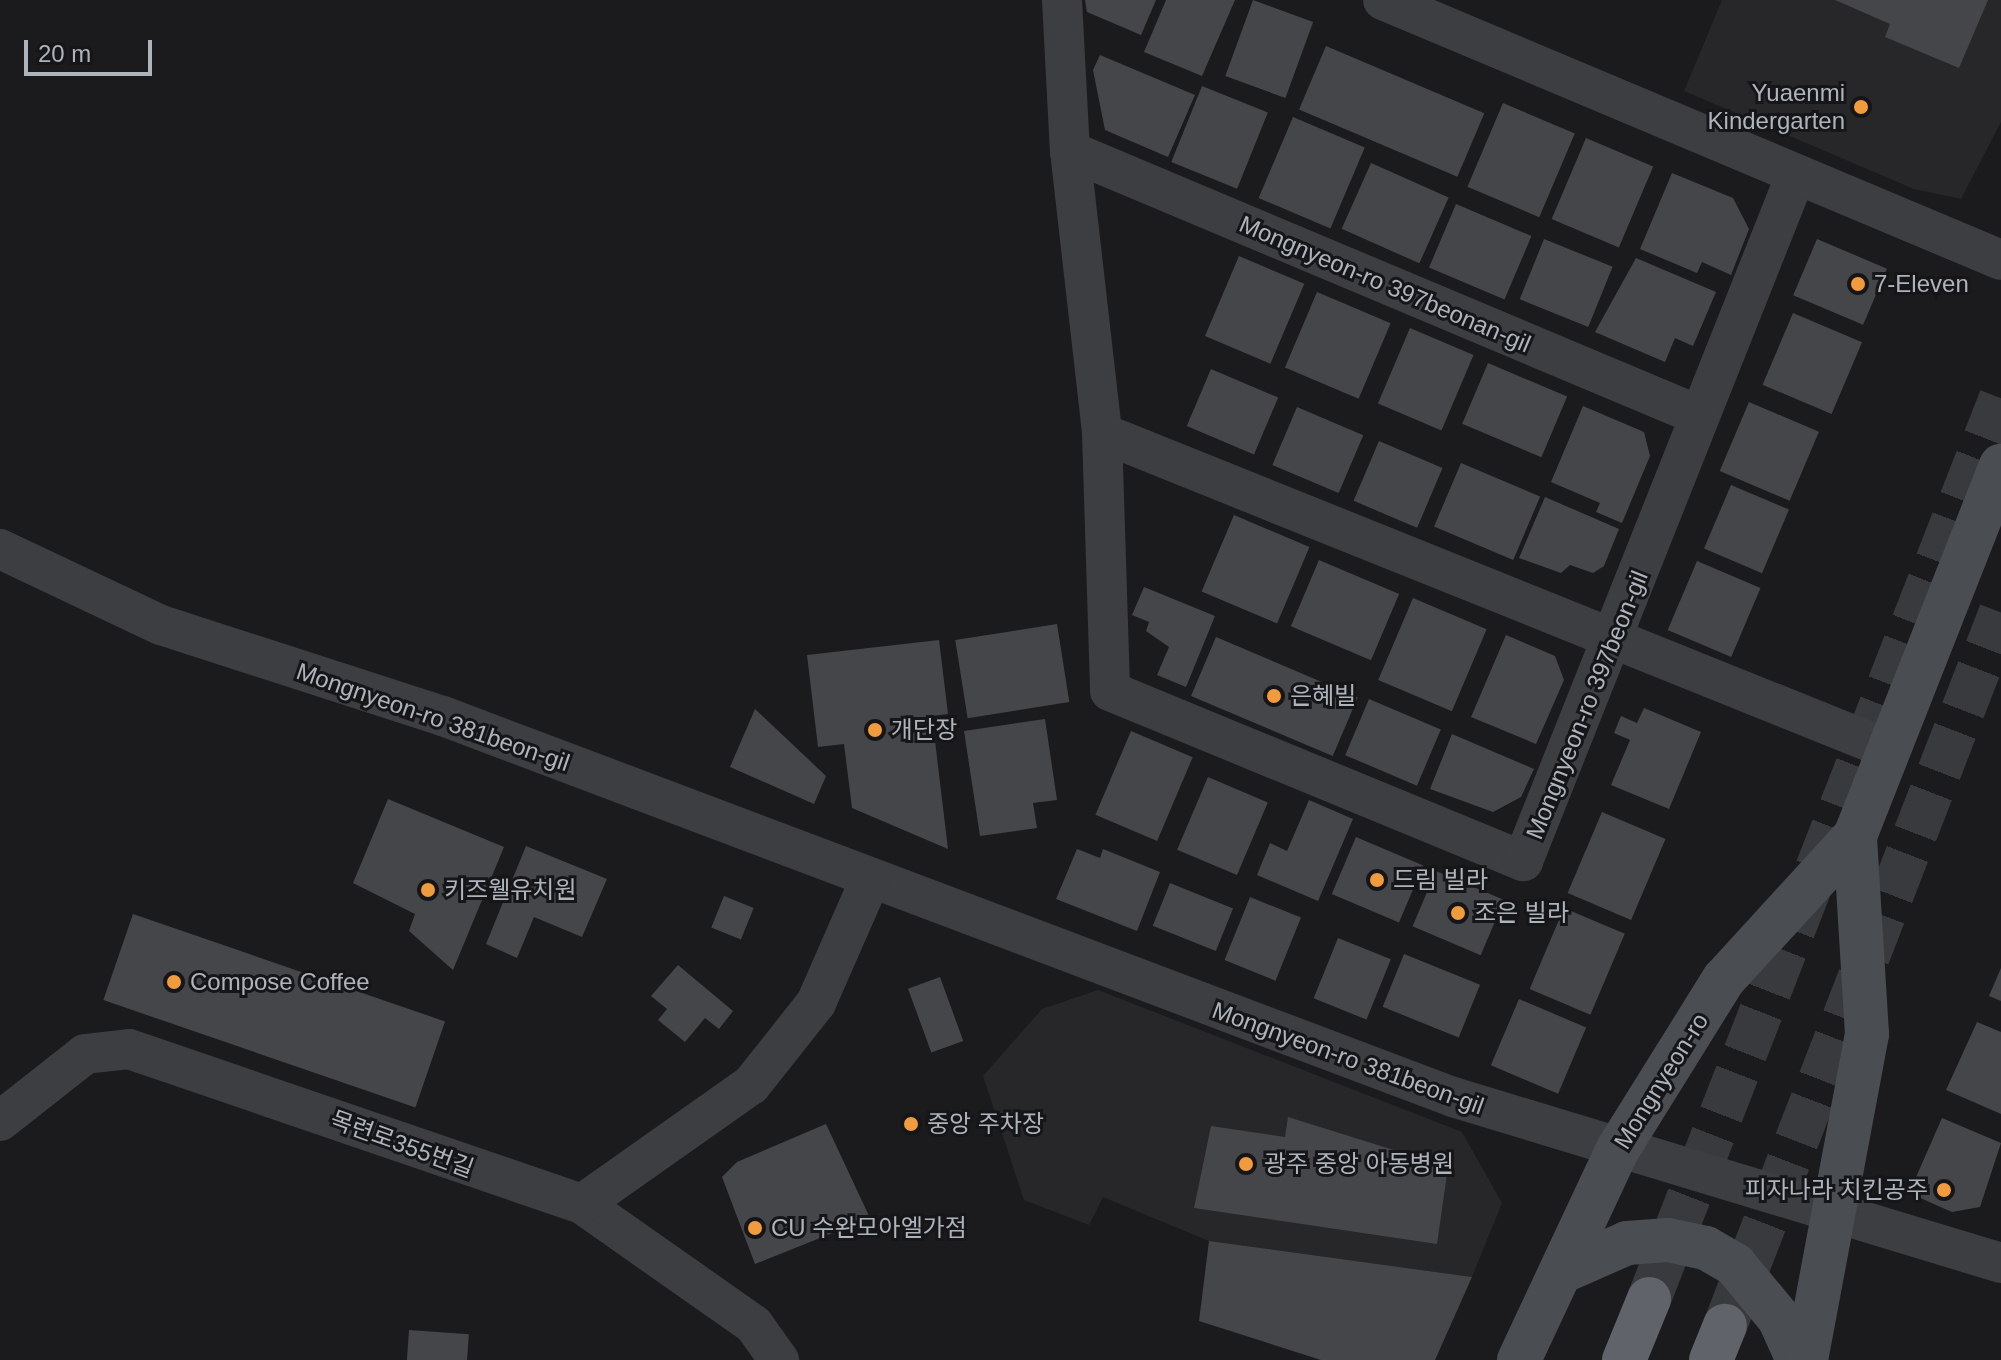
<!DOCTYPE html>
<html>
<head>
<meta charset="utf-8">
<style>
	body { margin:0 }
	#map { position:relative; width:2001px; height:1360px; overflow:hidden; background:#1b1b1d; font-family:Arial,"Noto Sans KR",sans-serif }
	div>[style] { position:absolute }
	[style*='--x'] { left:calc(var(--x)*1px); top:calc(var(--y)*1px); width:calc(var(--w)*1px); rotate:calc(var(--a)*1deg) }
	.built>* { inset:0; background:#27272a }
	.building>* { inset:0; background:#45464a; transform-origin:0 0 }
	.trunk-tunnel>* { height:44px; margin-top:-22px; transform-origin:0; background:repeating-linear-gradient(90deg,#383a3d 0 44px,transparent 0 66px) }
	.minor>* { height:40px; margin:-20px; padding:0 20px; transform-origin:20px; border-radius:20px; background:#3c3e42 }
	.secondary>* { height:44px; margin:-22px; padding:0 22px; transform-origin:22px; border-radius:22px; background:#4a4d52 }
	.trunk>* { height:44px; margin:-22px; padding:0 22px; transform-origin:22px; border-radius:22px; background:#60646a }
	.dots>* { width:22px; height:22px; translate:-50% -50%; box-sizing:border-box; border:4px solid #161618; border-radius:50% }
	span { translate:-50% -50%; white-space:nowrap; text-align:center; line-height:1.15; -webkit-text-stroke:6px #161618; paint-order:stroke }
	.poi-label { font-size:24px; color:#adb4bc }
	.right { translate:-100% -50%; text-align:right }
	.left { translate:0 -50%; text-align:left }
	.street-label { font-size:24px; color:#adb4bc }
	.scale { position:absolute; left:24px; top:40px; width:128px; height:36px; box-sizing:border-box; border:4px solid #adb4bc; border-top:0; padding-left:10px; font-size:24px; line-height:28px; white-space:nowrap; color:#adb4bc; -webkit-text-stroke:6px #161618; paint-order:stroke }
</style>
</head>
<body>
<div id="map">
	<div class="built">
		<i style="clip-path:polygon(1722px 0,2001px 0,2001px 122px,1961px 199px,1914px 189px,1684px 91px)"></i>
		<i style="clip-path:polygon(1098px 990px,1462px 1132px,1502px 1203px,1472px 1277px,1209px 1241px,1103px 1197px,1089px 1225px,1024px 1200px,983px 1076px,1042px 1009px)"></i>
	</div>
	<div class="building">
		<i style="clip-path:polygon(1085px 0,1156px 0,1141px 35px,1087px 12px)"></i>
		<i style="clip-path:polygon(1166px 0,1235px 0,1202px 76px,1144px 52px)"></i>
		<i style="left:1253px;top:0;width:64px;height:81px;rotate:20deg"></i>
		<i style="clip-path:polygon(1835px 0,1988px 0,1959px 68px,1885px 37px,1890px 24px)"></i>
		<i style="left:1326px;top:46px;width:172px;height:69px;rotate:23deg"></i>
		<i style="clip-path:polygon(1100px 55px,1195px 95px,1168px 157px,1105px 130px,1093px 70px)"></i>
		<i style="left:1202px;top:86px;width:71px;height:82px;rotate:22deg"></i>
		<i style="left:1503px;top:103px;width:78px;height:91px;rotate:23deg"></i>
		<i style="left:1293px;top:117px;width:78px;height:88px;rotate:23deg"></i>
		<i style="left:1586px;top:138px;width:73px;height:88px;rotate:23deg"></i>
		<i style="left:1371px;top:163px;width:85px;height:72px;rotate:24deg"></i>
		<i style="clip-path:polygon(1672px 173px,1733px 198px,1749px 229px,1731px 275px,1702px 262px,1697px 273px,1640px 249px)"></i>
		<i style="left:1456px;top:204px;width:82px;height:69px;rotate:23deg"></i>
		<i style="left:1544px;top:239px;width:74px;height:65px;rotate:22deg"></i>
		<i style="left:1817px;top:239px;width:76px;height:61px;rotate:23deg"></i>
		<i style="left:1239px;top:256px;width:71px;height:87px;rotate:23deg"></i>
		<i style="clip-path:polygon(1636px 258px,1716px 292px,1693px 346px,1675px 338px,1665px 362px,1595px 332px)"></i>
		<i style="left:1317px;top:292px;width:80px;height:82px;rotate:23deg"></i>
		<i style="left:1793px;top:313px;width:75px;height:78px;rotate:23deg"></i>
		<i style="left:1410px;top:328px;width:69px;height:82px;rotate:23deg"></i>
		<i style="left:1488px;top:363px;width:86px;height:66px;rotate:23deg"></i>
		<i style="left:1211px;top:369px;width:73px;height:62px;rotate:23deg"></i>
		<i style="left:1749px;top:402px;width:76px;height:75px;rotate:23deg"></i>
		<i style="clip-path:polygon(1583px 406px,1644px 432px,1650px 456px,1622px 523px,1596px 512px,1600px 503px,1551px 482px)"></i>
		<i style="left:1297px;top:407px;width:72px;height:63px;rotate:23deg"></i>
		<i style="left:1379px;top:441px;width:69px;height:65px;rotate:23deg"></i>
		<i style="left:1461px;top:463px;width:86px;height:69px;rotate:23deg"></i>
		<i style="left:1731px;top:485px;width:63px;height:69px;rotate:23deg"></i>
		<i style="clip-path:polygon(1545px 497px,1619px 529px,1604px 566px,1593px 573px,1570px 565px,1561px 573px,1519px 558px)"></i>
		<i style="left:1234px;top:515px;width:82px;height:83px;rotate:23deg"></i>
		<i style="left:1319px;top:560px;width:87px;height:72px;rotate:23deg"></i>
		<i style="left:1697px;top:561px;width:69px;height:75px;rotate:23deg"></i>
		<i style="clip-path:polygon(1144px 587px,1215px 616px,1186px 687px,1157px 675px,1169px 647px,1146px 631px,1149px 622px,1132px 615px)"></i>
		<i style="left:1413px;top:598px;width:80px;height:89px;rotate:23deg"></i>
		<i style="left:1057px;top:624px;width:79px;height:103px;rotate:81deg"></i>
		<i style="clip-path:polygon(1506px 635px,1555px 656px,1564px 680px,1536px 744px,1471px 717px)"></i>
		<i style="left:1216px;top:637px;width:154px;height:64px;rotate:23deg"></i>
		<i style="clip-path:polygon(939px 640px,948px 714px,932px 716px,948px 849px,852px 808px,844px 744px,818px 747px,807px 655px)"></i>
		<i style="left:1369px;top:699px;width:78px;height:61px;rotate:23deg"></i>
		<i style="clip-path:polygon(1644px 708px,1701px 732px,1669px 809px,1611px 785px,1630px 740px,1614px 733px,1621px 716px,1637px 723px)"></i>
		<i style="clip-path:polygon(755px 709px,826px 776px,814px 804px,730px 767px)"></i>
		<i style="clip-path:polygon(1045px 719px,1057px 800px,1033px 803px,1037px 828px,980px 836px,964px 731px)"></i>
		<i style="left:1131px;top:731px;width:67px;height:91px;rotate:23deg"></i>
		<i style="clip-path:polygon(1452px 734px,1534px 769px,1521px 797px,1493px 812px,1430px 789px)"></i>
		<i style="left:1208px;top:777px;width:65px;height:79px;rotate:23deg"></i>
		<i style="clip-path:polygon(388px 799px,504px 847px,453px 970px,409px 931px,415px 914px,353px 883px)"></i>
		<i style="clip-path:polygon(1309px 800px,1353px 819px,1318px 901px,1257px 875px,1270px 843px,1287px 851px)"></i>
		<i style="left:1602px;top:812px;width:69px;height:88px;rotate:23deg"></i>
		<i style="left:1356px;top:837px;width:73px;height:62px;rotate:23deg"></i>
		<i style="clip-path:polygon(526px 846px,607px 879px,582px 937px,534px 917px,517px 958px,486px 944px)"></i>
		<i style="clip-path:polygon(1077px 849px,1100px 858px,1103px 849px,1160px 872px,1137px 931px,1056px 899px)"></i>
		<i style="left:1436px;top:871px;width:74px;height:60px;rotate:23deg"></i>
		<i style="left:1170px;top:883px;width:68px;height:46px;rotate:22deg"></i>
		<i style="left:724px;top:896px;width:32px;height:34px;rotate:22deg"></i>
		<i style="left:1250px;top:897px;width:55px;height:68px;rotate:22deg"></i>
		<i style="left:1564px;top:908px;width:66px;height:88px;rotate:23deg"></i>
		<i style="left:133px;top:914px;width:330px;height:91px;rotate:19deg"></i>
		<i style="left:1338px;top:938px;width:57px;height:65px;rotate:22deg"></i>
		<i style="left:1404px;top:954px;width:82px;height:57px;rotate:22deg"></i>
		<i style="clip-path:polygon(678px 965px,733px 1011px,719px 1029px,705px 1018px,685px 1042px,658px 1020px,667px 1009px,651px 996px)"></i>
		<i style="clip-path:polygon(2001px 968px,2001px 1001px,1989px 996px)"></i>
		<i style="left:940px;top:977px;width:68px;height:34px;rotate:70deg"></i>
		<i style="left:1519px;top:999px;width:73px;height:72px;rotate:23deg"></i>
		<i style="clip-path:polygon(1977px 1022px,2001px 1032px,2001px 1114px,1946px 1090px)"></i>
		<i style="clip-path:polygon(1288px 1117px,1448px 1167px,1437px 1244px,1194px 1208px,1211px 1126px,1285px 1137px)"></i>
		<i style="clip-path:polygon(1942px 1118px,2001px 1143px,1980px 1207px,1952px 1212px,1909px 1193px)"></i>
		<i style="clip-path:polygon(826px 1124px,870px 1218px,755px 1264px,722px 1177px,737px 1162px)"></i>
		<i style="clip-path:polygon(1209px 1241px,1472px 1277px,1435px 1360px,1321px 1360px,1199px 1321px)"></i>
		<i style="left:409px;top:1330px;width:60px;height:30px;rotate:4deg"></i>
	</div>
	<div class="trunk-tunnel">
		<i style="--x:1649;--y:1299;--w:967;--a:-68.66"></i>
		<i style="--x:1725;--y:1326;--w:765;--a:-68.87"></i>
	</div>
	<div class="minor">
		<i style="--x:1062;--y:0;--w:151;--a:87"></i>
		<i style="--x:1070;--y:151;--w:284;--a:83.5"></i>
		<i style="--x:1102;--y:433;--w:258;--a:88.2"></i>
		<i style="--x:1110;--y:691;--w:447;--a:22.4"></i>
		<i style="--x:1523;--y:861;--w:736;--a:-68.31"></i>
		<i style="--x:1383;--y:0;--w:670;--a:22.82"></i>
		<i style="--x:1070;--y:151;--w:683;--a:22.81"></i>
		<i style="--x:1102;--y:433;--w:849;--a:21.91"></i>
		<i style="--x:0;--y:549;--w:178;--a:25.3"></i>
		<i style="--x:161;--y:625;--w:296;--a:17.9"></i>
		<i style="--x:443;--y:716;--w:1079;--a:20.67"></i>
		<i style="--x:1453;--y:1097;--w:573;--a:16.85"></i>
		<i style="--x:0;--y:1121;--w:108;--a:-38.2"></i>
		<i style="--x:85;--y:1054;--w:44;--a:-6.5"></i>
		<i style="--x:129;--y:1049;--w:479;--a:18.9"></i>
		<i style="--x:582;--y:1204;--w:210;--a:35.1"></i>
		<i style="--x:754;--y:1325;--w:43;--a:54.5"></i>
		<i style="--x:582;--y:1204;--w:207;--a:-35.2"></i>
		<i style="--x:751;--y:1085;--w:105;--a:-51.6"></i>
		<i style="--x:816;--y:1003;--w:132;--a:-66.3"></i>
	</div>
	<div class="secondary">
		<i style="--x:1561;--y:1272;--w:72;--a:-23.7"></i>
		<i style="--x:1627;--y:1243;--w:41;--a:-4.2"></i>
		<i style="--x:1668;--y:1240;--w:39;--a:12"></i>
		<i style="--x:1706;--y:1248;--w:34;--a:30"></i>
		<i style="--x:1735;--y:1265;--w:69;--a:50.3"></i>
		<i style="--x:1779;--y:1318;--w:46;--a:65.7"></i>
		<i style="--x:1519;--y:1360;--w:233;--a:-64.9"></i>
		<i style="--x:1618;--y:1149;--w:200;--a:-58.1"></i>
		<i style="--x:1724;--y:979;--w:194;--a:-47.5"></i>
		<i style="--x:1855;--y:836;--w:398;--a:-68.5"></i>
		<i style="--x:1806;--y:1360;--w:332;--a:-79.4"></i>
		<i style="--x:1867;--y:1034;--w:198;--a:-93.5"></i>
	</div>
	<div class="trunk">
		<i style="--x:1624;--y:1360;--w:66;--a:-67.7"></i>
		<i style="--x:1711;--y:1360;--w:37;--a:-68"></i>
	</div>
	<div class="dots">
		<i style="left:1861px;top:107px;background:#f19b3f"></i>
		<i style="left:1858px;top:284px;background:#f19b3f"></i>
		<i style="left:1274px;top:696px;background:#f19b3f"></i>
		<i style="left:875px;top:730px;background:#f19b3f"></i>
		<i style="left:1377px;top:880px;background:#f19b3f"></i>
		<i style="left:428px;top:890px;background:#f19b3f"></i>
		<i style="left:1458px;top:913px;background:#f19b3f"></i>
		<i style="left:174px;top:982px;background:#f19b3f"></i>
		<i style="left:911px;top:1124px;background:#f19b3f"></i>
		<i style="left:1246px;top:1164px;background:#f19b3f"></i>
		<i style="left:1944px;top:1190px;background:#f19b3f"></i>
		<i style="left:755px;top:1228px;background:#f19b3f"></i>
	</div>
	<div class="poi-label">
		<span class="right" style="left:1845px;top:107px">Yuaenmi<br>Kindergarten</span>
		<span class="left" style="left:1874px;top:284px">7-Eleven</span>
		<span class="left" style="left:1290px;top:696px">은혜빌</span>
		<span class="left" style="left:891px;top:730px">개단장</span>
		<span class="left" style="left:1393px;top:880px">드림 빌라</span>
		<span class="left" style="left:444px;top:890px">키즈웰유치원</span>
		<span class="left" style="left:1474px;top:913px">조은 빌라</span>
		<span class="left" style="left:190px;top:982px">Compose Coffee</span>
		<span class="left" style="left:927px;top:1124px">중앙 주차장</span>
		<span class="left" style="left:1264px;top:1164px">광주 중앙 아동병원</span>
		<span class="right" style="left:1928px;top:1190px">피자나라 치킨공주</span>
		<span class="left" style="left:771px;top:1228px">CU 수완모아엘가점</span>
	</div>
	<div class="street-label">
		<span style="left:1385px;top:284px;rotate:23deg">Mongnyeon-ro 397beonan-gil</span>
		<span style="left:1587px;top:705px;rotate:-68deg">Mongnyeon-ro 397beon-gil</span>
		<span style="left:433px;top:717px;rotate:19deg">Mongnyeon-ro 381beon-gil</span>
		<span style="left:1348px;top:1058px;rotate:20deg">Mongnyeon-ro 381beon-gil</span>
		<span style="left:1661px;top:1081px;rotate:-58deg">Mongnyeon-ro</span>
		<span style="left:402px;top:1144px;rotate:20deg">목련로355번길</span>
	</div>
	<div class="scale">20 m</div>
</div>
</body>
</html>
